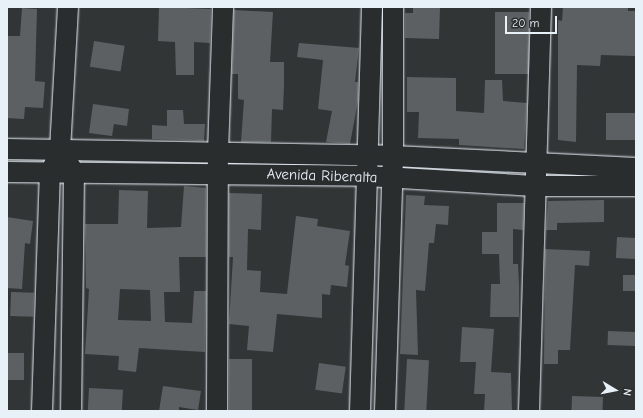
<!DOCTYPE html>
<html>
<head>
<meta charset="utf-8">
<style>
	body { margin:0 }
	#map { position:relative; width:643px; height:418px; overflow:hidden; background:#323536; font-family:"Comic Neue",sans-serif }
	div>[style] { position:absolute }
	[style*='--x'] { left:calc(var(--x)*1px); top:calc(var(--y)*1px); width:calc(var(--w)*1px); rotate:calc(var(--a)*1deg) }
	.building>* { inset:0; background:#5c6063; transform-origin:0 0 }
	.roads { filter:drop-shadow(0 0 1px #e8f1f8) drop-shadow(0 0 1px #e8f1f8) }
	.minor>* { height:20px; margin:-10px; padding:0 10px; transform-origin:10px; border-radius:10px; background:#2a2d2e }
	span { translate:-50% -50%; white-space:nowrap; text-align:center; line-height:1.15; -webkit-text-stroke:3.5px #2a2d2e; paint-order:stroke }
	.street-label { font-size:15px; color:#e8f1f8 }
	.frame { position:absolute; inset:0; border:8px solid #e8f1f8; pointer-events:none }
	.north { position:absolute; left:595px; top:370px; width:40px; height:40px; -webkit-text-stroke:3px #2a2d2e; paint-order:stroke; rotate:100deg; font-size:11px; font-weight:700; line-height:16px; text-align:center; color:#e8f1f8 }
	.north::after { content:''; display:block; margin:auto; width:14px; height:18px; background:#e8f1f8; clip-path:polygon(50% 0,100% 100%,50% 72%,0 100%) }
	.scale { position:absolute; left:505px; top:16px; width:52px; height:18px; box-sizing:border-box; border:2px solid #e8f1f8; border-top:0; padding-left:5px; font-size:12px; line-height:14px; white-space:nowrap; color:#e8f1f8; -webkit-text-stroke:3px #2a2d2e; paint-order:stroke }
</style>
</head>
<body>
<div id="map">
	<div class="building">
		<i style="clip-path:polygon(159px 7px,211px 9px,210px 43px,194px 42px,194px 75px,176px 75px,175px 42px,158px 41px)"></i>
		<i style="clip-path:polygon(413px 7px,440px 7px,439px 39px,405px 38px,405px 13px,413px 13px)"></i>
		<i style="clip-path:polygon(563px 7px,628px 7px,628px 11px,636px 11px,635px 56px,601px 55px,600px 66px,577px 65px,576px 142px,558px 140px,558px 20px,562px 21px)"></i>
		<i style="clip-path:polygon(22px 8px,37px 9px,35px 81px,45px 82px,43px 108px,25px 107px,24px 119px,7px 118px,7px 36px,20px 36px)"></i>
		<i style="clip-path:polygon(234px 10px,273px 12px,270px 62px,284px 62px,284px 86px,283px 110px,272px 109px,271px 142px,241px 142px,244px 100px,238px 99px,238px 74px,232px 74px)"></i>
		<i style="left:495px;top:12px;width:34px;height:62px"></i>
		<i style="left:94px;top:41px;width:31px;height:26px;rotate:9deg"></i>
		<i style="clip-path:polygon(299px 43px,359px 48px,355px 82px,358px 82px,358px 101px,350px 144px,326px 142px,332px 111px,318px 109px,323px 60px,297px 57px)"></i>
		<i style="clip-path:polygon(407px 77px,456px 78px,456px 111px,484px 113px,485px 80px,502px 80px,503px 101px,527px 103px,524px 149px,459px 145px,459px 139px,418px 138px,419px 112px,407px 112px)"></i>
		<i style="clip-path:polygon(93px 104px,129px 109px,127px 126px,114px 124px,112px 136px,89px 133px)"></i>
		<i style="clip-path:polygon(167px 110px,183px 110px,184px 124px,205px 124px,204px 141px,152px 139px,152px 125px,167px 126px)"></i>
		<i style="left:606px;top:113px;width:29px;height:27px"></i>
		<i style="clip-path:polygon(evenodd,184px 186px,206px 188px,206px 257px,179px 257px,180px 292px,164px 292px,165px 322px,192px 323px,194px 291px,206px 291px,205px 352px,139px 348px,136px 372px,118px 370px,119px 356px,85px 354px,89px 289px,86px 288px,85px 224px,118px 224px,119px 190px,148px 191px,147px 228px,181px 227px,184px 186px,120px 289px,150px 290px,151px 321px,118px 320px,120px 289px)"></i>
		<i style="clip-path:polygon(229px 193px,262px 194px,261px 230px,248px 229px,247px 270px,261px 271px,260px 292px,287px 294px,296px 216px,318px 219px,317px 226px,350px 231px,345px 265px,349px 266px,347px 287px,331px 285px,330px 295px,322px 294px,322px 318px,277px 314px,273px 352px,247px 350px,249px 326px,229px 324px,233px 257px,229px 257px)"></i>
		<i style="clip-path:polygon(406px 195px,425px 196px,424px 205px,449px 206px,448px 225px,436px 224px,434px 243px,429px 243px,425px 291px,416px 290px,418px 355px,400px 354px)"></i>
		<i style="clip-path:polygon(604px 200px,604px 222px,557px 223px,557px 230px,546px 230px,548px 201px)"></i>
		<i style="clip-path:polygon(497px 203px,524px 203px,523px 230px,513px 229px,513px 264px,518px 264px,519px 284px,519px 317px,490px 317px,491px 284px,500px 284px,499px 254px,482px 254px,482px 232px,497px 232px)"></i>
		<i style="clip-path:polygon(7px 217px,33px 221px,30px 244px,25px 243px,22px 289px,7px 288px)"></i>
		<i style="left:617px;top:237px;width:19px;height:21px;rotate:3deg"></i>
		<i style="clip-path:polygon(545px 249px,590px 251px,589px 266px,575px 265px,570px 350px,558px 350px,558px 364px,544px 364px)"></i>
		<i style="left:623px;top:275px;width:13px;height:16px"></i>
		<i style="left:11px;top:292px;width:23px;height:24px;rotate:2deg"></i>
		<i style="clip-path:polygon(462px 327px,494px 329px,491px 372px,511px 373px,512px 411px,484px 411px,485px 394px,474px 394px,476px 362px,460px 362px)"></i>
		<i style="left:608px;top:331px;width:28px;height:14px;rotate:2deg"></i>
		<i style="left:7px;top:353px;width:17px;height:27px"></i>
		<i style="left:229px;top:359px;width:23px;height:52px"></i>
		<i style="left:407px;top:359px;width:22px;height:52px;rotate:3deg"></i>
		<i style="left:319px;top:363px;width:27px;height:27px;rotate:8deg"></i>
		<i style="clip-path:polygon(163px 386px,201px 391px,198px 410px,179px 407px,179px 411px,159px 411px)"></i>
		<i style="left:89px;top:388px;width:34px;height:23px;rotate:3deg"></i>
		<i style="left:572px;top:396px;width:31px;height:15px;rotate:2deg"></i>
	</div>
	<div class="roads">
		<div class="minor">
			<i style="--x:7;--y:149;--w:386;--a:1"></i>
			<i style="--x:393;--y:156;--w:243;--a:2.8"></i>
			<i style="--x:67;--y:161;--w:13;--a:58"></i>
			<i style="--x:74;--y:172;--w:239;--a:90.7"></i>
			<i style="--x:7;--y:172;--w:360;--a:0.6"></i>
			<i style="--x:367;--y:176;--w:167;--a:3.4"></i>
			<i style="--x:534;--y:186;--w:102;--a:0"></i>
			<i style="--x:42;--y:411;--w:237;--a:-88.1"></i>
			<i style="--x:50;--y:174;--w:26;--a:-67"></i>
			<i style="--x:60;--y:150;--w:143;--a:-86.8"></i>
			<i style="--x:217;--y:411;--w:259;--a:-89.8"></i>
			<i style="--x:218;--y:152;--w:145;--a:-88"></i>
			<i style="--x:360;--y:411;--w:404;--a:-88.3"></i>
			<i style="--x:385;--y:411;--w:255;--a:-88.2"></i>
			<i style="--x:393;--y:156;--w:149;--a:-90"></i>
			<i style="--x:529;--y:411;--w:404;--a:-88.3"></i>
		</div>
	</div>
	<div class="street-label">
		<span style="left:322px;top:176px;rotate:2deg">Avenida Riberalta</span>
	</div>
	<div class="frame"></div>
	<div class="north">N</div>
	<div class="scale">20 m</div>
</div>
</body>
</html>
